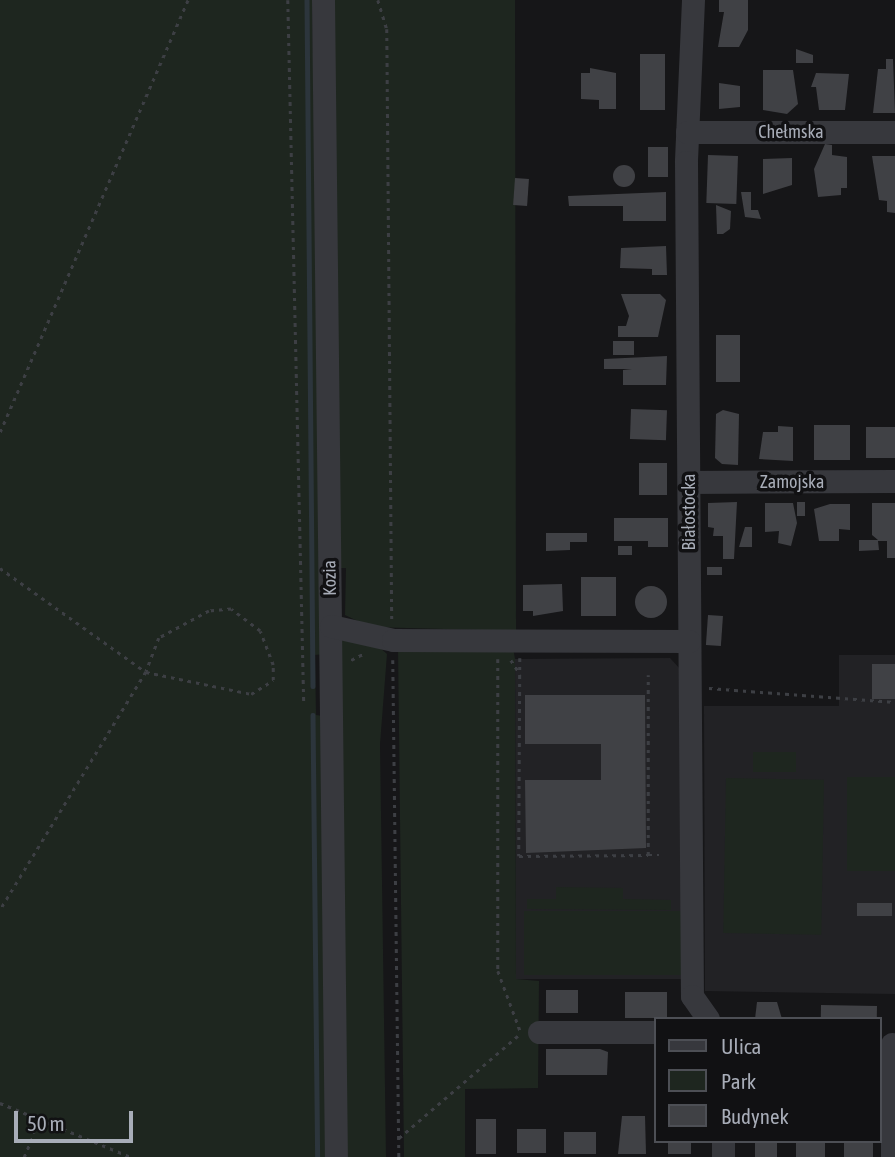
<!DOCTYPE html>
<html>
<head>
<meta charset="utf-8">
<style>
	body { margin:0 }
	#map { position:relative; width:895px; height:1157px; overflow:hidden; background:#161618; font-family:"Asap Condensed",sans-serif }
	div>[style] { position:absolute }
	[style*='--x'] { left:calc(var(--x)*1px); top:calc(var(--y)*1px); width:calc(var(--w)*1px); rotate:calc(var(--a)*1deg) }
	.built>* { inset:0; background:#222225 }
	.green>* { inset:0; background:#1e261f; transform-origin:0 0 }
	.stream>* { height:4.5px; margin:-2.25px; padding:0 2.25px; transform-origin:2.25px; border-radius:2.25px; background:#2c353c }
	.building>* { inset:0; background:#404145; transform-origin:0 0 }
	.round { border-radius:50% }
	.path>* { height:2.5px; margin-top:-1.25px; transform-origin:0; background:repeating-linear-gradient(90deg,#3d3f44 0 3.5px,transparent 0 8.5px) }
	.minor>* { height:23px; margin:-11.5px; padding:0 11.5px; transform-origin:11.5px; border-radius:11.5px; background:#37383d }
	span { translate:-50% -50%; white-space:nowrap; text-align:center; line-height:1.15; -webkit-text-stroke:7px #111113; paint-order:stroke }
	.street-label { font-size:18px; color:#a8adb8 }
	.legend { position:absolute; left:654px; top:1017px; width:228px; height:126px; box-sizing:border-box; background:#111113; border:2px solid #4d4f55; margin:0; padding:9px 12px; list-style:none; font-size:21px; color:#a8adb8 }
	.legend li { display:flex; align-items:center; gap:14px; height:35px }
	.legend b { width:35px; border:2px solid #4d4f55 }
	.scale { position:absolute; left:14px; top:1111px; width:119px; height:32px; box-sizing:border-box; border:4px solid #a8adb8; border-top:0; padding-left:9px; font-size:21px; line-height:24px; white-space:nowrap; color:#a8adb8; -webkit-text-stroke:5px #111113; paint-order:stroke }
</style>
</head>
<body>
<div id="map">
	<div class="built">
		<i style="clip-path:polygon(839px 655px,895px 655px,895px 994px,705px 991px,704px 706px,839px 706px)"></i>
		<i style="clip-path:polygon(670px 658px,681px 670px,682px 979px,516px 979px,515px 659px)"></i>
	</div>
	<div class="green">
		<i style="clip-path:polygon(0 0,312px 0,324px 654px,315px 655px,316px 715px,324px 716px,327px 1157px,0 1157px)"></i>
		<i style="clip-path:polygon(331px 0,515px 0,516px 631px,370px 627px,345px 615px,346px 568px,339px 568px)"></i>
		<i style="clip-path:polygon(339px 637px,378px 646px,387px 654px,380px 744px,386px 1157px,344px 1157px)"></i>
		<i style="clip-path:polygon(398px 647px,513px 648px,515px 659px,516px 979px,539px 981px,538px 1088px,465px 1089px,465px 1157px,404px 1157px)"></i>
		<i style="left:753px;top:752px;width:43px;height:20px"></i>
		<i style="left:847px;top:777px;width:48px;height:94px"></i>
		<i style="left:726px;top:778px;width:98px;height:155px;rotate:1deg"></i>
		<i style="clip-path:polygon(556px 887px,623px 888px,623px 899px,671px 900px,671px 910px,527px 909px,527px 899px,556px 899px)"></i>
		<i style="left:524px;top:911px;width:158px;height:64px"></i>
	</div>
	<div class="stream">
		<i style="--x:307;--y:0;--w:686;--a:89.5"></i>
		<i style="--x:313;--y:715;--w:442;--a:89.4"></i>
	</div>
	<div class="building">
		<i style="clip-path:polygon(719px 0,748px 0,748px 30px,739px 47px,718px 47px,724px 12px,719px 12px)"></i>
		<i style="clip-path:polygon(796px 49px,813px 55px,813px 63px,796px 63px)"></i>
		<i style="left:640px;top:54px;width:25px;height:56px"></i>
		<i style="clip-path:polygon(886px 59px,893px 59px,895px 113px,873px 113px,878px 69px,886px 69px)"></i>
		<i style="clip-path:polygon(590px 68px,616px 73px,616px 109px,599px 109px,599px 100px,581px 99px,581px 73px,590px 73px)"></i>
		<i style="clip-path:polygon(763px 70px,793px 70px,798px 104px,787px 114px,763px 110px)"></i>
		<i style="clip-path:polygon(816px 73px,849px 74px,845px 110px,819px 110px,816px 87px,811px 87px)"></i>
		<i style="clip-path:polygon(719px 83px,740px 86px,740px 107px,719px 109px)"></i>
		<i style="clip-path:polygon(825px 144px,832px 145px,832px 155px,847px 157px,847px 188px,841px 188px,841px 195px,818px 197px,814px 169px)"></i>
		<i style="left:648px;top:147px;width:20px;height:30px"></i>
		<i style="left:708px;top:155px;width:30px;height:48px;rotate:2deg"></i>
		<i style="clip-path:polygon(872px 156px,895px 156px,895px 213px,887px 212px,887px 201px,879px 200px)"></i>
		<i style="clip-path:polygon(792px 158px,792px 185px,763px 194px,763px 159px)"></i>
		<i class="round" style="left:613px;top:165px;width:22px;height:22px"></i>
		<i style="left:515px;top:178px;width:14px;height:27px;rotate:4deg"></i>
		<i style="clip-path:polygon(666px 192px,666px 221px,623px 221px,623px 206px,569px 206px,568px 196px)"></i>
		<i style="clip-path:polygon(741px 192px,751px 192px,751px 210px,758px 210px,761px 219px,745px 217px)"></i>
		<i style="clip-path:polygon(716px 205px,731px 211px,730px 229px,723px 234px,717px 234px)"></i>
		<i style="clip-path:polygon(666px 246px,667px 275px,652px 275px,652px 269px,620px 268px,621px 248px)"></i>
		<i style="clip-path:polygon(621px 294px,660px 294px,666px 300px,658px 337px,618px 337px,618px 326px,626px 326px,629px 316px)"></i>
		<i style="left:716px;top:335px;width:24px;height:47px"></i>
		<i style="left:613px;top:341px;width:21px;height:14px"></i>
		<i style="clip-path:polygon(667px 356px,666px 385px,623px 385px,623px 370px,632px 369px,604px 369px,604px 359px)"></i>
		<i style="left:631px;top:409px;width:36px;height:30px;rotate:2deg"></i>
		<i style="clip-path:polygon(723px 410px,739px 414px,738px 465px,722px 464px,715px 458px,716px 414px)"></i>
		<i style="left:814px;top:425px;width:36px;height:35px"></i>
		<i style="clip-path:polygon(778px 426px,793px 427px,793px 461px,759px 459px,763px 432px,778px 432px)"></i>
		<i style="left:866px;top:427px;width:29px;height:31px"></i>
		<i style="left:639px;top:463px;width:28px;height:32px"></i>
		<i style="clip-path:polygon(737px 502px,734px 559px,723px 559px,723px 536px,713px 536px,714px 528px,708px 527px,708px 503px)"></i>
		<i style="left:797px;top:502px;width:8px;height:14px"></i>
		<i style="clip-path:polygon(765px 503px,793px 503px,797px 523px,791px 546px,778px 543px,779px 531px,765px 532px)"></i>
		<i style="clip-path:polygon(872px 503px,895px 503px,895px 558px,887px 558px,887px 541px,878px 541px,879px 550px,859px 551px,859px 540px,878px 540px,872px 535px)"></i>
		<i style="clip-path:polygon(830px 504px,850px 504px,850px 530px,839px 529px,839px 541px,819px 541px,814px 509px)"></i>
		<i style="clip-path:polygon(614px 518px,668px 518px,668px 547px,648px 547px,648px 541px,614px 541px)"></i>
		<i style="clip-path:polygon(745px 527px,752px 527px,752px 547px,739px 547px)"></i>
		<i style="clip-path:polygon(546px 533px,587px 533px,587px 542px,570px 542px,570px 550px,546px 551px)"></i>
		<i style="left:618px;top:546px;width:14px;height:9px"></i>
		<i style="left:707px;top:567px;width:15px;height:8px"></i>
		<i style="left:581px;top:577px;width:35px;height:39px"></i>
		<i style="clip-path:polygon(562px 584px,563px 611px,533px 616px,533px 611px,523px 611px,523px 585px)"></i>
		<i class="round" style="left:635px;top:586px;width:32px;height:32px"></i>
		<i style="left:708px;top:615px;width:15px;height:30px;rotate:4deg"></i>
		<i style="left:872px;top:664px;width:23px;height:35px"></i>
		<i style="clip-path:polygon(525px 695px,645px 695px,646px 848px,526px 853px,525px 780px,601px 780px,601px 744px,525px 744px)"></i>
		<i style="left:857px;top:903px;width:35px;height:13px"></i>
		<i style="left:578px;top:990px;width:23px;height:32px;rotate:90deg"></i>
		<i style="left:625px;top:992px;width:42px;height:26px"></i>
		<i style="clip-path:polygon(757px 1002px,777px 1002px,782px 1019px,755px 1019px)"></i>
		<i style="left:821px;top:1005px;width:56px;height:14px;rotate:1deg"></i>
		<i style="clip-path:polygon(546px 1049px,600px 1049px,608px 1052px,607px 1075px,546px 1075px)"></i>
		<i style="clip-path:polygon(622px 1116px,645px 1116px,646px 1154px,618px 1154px)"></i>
		<i style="left:476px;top:1119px;width:20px;height:35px"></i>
		<i style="left:517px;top:1129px;width:29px;height:24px"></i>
		<i style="left:564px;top:1132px;width:32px;height:22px"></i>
		<i style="left:668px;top:1141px;width:23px;height:13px"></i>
		<i style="left:755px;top:1141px;width:22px;height:16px"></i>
		<i style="left:796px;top:1141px;width:29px;height:16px"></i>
		<i style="left:844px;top:1141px;width:29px;height:16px"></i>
	</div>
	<div class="path">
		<i style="--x:288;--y:0;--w:704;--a:88.7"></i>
		<i style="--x:378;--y:0;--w:30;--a:73"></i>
		<i style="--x:387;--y:29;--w:592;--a:89.52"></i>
		<i style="--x:0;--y:432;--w:471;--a:-66.5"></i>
		<i style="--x:0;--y:568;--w:179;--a:35.5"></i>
		<i style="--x:146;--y:672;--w:107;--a:11.8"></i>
		<i style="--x:251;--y:694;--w:26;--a:-32"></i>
		<i style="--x:273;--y:680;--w:15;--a:-90"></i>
		<i style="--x:273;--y:665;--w:36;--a:-111"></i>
		<i style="--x:260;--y:631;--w:36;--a:-143"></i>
		<i style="--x:231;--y:609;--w:22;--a:175"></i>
		<i style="--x:209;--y:611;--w:57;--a:151.6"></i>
		<i style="--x:159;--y:638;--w:36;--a:111"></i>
		<i style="--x:146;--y:672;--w:279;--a:121.5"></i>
		<i style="--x:520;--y:658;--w:198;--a:90.3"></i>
		<i style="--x:519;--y:856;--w:129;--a:-0.4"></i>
		<i style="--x:648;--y:855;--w:180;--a:-90"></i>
		<i style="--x:498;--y:659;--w:312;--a:90"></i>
		<i style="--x:498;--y:971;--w:63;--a:69.6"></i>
		<i style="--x:351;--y:660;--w:13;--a:-27"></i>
		<i style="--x:393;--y:660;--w:497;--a:89.3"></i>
		<i style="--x:511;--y:660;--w:17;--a:57"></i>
		<i style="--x:709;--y:688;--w:187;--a:4.3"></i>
		<i style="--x:648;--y:855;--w:11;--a:0"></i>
		<i style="--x:0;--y:1103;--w:142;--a:22.4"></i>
		<i style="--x:399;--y:1138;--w:161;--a:-40.7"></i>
		<i style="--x:24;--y:1157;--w:26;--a:-67"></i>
	</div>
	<div class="minor">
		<i style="--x:323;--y:0;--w:1157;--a:89.36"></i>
		<i style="--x:693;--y:0;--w:162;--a:92.5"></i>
		<i style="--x:686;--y:162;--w:834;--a:89.59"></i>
		<i style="--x:692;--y:996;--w:28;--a:55"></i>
		<i style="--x:687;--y:132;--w:208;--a:0"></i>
		<i style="--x:689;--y:482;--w:206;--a:-0.3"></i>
		<i style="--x:331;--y:626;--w:64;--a:12.7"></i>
		<i style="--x:393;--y:640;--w:296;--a:0.2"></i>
		<i style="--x:539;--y:1032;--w:116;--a:0"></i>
		<i style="--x:723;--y:1141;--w:16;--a:90"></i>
		<i style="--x:892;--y:1157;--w:113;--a:-90"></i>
	</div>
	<div class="street-label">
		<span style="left:791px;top:132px">Chełmska</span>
		<span style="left:792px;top:482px">Zamojska</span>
		<span style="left:689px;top:512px;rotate:-90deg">Białostocka</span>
		<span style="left:330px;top:578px;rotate:-91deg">Kozia</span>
	</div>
	<ul class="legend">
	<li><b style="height:9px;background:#37383d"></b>Ulica</li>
	<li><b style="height:19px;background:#1e261f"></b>Park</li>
	<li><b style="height:19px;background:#404145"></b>Budynek</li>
	</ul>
	<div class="scale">50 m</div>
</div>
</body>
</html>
